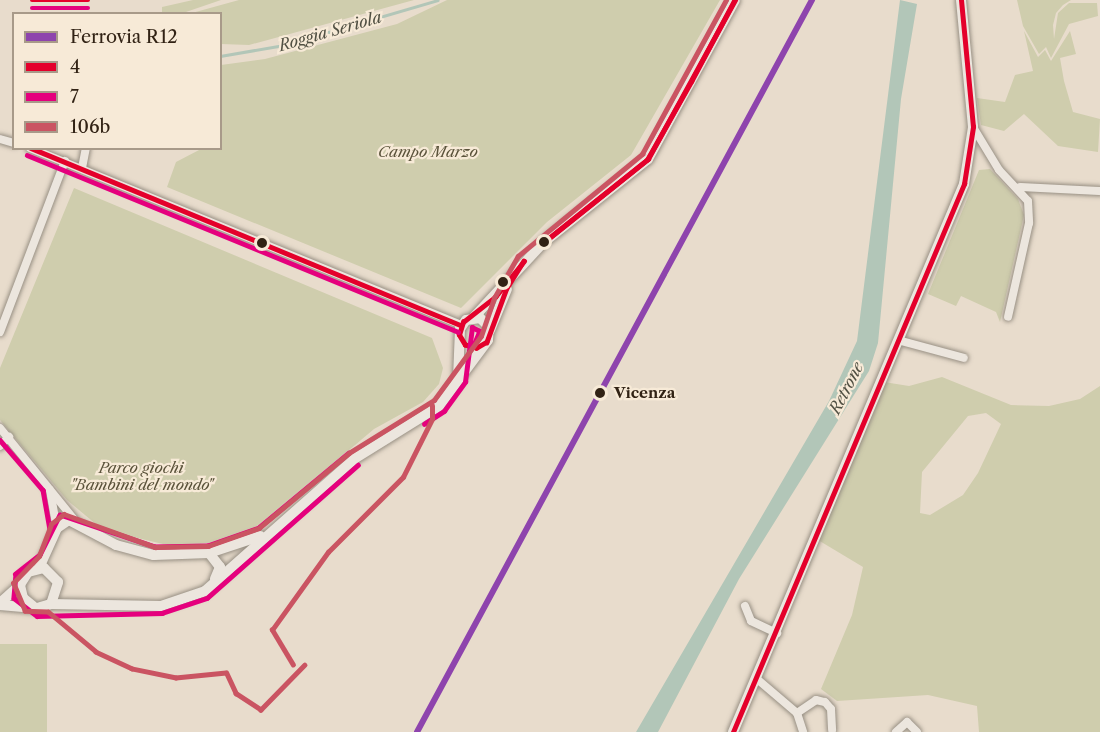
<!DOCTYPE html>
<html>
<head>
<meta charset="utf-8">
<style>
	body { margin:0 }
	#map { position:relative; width:1100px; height:732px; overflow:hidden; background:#e8dccc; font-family:"Libre Caslon Text",serif }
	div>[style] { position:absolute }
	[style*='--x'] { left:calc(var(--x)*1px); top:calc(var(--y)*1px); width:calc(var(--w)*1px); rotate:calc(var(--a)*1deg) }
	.green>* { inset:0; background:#cfcdad; transform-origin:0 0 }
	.water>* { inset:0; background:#b2c6b8 }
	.stream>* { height:3px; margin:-1.5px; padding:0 1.5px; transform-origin:1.5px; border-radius:1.5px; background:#b2c6b8 }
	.roads { filter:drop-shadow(0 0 2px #989084) drop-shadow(0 0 2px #989084) }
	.minor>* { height:8px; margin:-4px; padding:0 4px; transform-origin:4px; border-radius:4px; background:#ece6de }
	.tertiary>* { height:10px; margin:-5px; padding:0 5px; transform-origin:5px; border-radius:5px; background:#ece6de }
	.secondary>* { height:10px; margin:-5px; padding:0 5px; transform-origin:5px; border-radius:5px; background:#ece6de }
	.bus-1>* { height:4.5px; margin:-2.25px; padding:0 2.25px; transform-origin:2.25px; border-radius:2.25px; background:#e4002b }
	.bus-2>* { height:4.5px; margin:-2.25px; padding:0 2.25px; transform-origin:2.25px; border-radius:2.25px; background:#e5007d }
	.bus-3>* { height:4.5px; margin:-2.25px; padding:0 2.25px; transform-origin:2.25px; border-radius:2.25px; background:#ca5462 }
	.rail-1>* { height:6px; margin:-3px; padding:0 3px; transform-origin:3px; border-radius:3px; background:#8e44ad }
	.dots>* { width:16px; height:16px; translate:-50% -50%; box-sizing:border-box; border:3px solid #f7ead7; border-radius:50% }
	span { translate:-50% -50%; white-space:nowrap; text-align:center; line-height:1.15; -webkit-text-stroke:4.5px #f7ead7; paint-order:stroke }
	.park-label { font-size:15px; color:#5a523a; font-style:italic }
	.stop-label { font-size:15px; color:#312214; font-weight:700 }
	.left { translate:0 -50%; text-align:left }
	.water-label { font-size:16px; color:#515043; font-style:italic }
	.legend { position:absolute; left:12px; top:12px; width:210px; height:138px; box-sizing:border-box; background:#f7ead7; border:2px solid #a89a89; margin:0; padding:8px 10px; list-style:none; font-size:18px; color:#312214 }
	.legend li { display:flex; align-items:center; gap:12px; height:30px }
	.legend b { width:30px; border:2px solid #a89a89 }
</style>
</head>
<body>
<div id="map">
	<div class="green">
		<i style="clip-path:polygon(193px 0,221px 0,183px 13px,162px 13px,162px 7px)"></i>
		<i style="clip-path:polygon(239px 0,414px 0,249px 45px,221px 44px,220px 14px,192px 13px)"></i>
		<i style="clip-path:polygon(447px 0,720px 0,631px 155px,547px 222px,461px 308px,167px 187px,176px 162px,201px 149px,220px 148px,221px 65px,265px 59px,397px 24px)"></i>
		<i style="clip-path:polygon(1017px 0,1071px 0,1063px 5px,1056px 13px,1053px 25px,1054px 39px,1058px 13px,1069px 3px,1097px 3px,1098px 16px,1069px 24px,1051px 58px,1046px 47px,1039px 54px,1023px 26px)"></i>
		<i style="clip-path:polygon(1024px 31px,1038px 57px,1045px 50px,1051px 61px,1070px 31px,1076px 54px,1060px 58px,1064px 81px,1073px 112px,1100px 119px,1098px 152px,1058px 146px,1024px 114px,1004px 131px,981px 125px,977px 98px,1005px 102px,1015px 75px,1033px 71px)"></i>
		<i style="clip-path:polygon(990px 169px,1018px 199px,1024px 215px,1000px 322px,996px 312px,961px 296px,956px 306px,928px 294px,979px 170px)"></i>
		<i style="clip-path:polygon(74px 188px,432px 338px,443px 368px,439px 384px,423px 402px,374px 429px,264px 522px,232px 540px,176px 547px,103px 530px,67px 500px,0 420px,0 368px)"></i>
		<i style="clip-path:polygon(evenodd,942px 377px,1011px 405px,1049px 406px,1080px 399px,1100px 386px,1100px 732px,979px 732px,977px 706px,928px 695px,837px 701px,821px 689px,852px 615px,863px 567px,818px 540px,884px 382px,909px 386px,942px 377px,986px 413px,1001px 424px,978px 473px,963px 495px,930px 515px,920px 513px,922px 472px,968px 416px,986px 413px)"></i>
		<i style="left:0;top:644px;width:47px;height:88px"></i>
	</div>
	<div class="water">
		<i style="clip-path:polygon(900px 0,917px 4px,901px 99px,878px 343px,869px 371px,739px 579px,658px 732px,636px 732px,829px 401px,857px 341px)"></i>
	</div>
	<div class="stream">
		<i style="--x:220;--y:56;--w:65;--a:-9.8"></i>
		<i style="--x:284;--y:45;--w:160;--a:-16.3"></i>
	</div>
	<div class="roads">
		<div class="minor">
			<i style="--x:973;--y:127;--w:50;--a:58.8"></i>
			<i style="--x:999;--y:170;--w:42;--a:46.9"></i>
			<i style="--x:1028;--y:201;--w:22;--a:87"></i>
			<i style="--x:1029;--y:223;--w:96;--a:102.6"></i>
			<i style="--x:0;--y:139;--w:15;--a:16"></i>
			<i style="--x:30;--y:148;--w:466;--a:22.3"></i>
			<i style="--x:82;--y:168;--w:20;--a:-79"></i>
			<i style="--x:1020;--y:187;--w:80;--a:2.9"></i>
			<i style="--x:0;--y:332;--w:183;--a:-69.2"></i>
			<i style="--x:901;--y:341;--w:65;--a:15.1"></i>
			<i style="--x:0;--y:428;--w:122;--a:51"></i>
			<i style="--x:0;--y:446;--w:13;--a:-45"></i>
			<i style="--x:50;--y:490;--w:39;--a:80"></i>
			<i style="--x:745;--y:606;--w:16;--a:68"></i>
			<i style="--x:751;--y:621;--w:29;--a:25"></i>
			<i style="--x:757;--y:679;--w:52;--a:40.4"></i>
			<i style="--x:797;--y:713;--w:20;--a:72"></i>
			<i style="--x:797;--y:713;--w:23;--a:-34"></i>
			<i style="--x:816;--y:700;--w:9;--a:13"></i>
			<i style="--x:825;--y:702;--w:9;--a:49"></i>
			<i style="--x:831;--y:709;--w:21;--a:87"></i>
			<i style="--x:896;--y:732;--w:15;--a:-42"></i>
			<i style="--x:907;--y:722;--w:14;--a:45"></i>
		</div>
		<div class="tertiary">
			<i style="--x:733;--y:732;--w:595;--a:-67.14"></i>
			<i style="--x:964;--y:184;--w:58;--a:-81"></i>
			<i style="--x:973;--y:127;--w:128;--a:-95.4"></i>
		</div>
		<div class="secondary">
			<i style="--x:474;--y:317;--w:103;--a:-47"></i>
			<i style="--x:544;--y:242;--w:133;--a:-38.6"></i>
			<i style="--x:648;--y:159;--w:181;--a:-61.3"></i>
			<i style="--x:490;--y:330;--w:44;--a:-67.5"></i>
			<i style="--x:209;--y:553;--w:18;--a:52"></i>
			<i style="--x:220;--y:567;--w:13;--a:113"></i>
			<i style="--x:39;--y:568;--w:44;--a:-65.8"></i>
			<i style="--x:57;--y:528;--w:14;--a:-34"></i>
			<i style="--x:69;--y:520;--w:53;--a:28"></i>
			<i style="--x:116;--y:545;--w:39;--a:15"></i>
			<i style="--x:154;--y:555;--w:55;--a:-2.1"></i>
			<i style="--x:209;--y:553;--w:54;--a:-18.4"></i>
			<i style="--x:0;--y:603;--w:27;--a:-42"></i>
			<i style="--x:51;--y:604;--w:110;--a:1"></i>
			<i style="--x:161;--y:606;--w:46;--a:-18.8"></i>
			<i style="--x:205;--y:591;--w:199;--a:-41.5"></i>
			<i style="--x:354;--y:459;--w:100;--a:-31.9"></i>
			<i style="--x:439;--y:406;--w:82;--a:-53.4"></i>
			<i style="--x:488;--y:340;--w:13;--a:-86"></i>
			<i style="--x:489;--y:327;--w:13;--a:-135"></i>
			<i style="--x:480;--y:318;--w:14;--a:172"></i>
			<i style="--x:466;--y:320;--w:11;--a:124"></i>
			<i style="--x:460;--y:329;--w:50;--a:92.3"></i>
			<i style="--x:0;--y:605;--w:37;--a:5"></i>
			<i style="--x:37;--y:608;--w:15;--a:-16"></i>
			<i style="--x:51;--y:604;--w:23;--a:-72"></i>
			<i style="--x:58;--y:582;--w:20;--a:-135"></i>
			<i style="--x:44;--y:568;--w:16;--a:166"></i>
			<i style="--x:28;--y:572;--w:15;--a:122"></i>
			<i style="--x:20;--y:585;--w:13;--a:77"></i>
			<i style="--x:23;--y:598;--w:13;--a:39"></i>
		</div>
	</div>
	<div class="bus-1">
		<i style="--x:32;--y:0;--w:56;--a:0"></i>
		<i style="--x:735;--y:0;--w:92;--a:118"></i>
		<i style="--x:692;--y:81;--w:90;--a:119.4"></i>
		<i style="--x:648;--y:159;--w:181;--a:-61.3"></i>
		<i style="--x:31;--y:148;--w:465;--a:22.4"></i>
		<i style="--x:544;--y:242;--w:133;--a:-38.6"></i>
		<i style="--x:544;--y:242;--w:133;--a:-38.6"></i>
		<i style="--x:524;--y:261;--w:32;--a:122"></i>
		<i style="--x:507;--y:288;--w:58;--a:110.3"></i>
		<i style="--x:487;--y:342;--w:12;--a:149"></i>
		<i style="--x:477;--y:348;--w:12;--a:-166"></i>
		<i style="--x:465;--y:345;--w:12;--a:-121"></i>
		<i style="--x:459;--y:335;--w:14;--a:-73"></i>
		<i style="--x:463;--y:322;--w:41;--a:-38"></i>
		<i style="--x:495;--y:297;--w:46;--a:-51.1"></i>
		<i style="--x:733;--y:732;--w:595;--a:-67.14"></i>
		<i style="--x:964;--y:184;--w:58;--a:-81"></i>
		<i style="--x:973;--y:127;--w:128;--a:-95.4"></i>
	</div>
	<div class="bus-2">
		<i style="--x:32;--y:8;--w:56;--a:0"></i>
		<i style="--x:27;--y:155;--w:466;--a:22.3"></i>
		<i style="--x:424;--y:424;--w:24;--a:-33"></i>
		<i style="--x:444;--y:411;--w:36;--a:-54"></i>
		<i style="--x:465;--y:382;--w:55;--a:-82.7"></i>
		<i style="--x:472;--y:327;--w:9;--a:27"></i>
		<i style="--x:480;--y:331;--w:15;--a:113"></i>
		<i style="--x:0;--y:440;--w:66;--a:49.3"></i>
		<i style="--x:43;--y:490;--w:40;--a:80"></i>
		<i style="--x:349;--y:453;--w:117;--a:140.2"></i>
		<i style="--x:259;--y:528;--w:54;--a:160.6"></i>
		<i style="--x:208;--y:546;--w:53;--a:178.9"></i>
		<i style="--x:155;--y:547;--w:100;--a:-161.4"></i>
		<i style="--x:60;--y:515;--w:45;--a:116.6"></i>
		<i style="--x:40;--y:555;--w:31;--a:142"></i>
		<i style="--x:16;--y:574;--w:24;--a:95"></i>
		<i style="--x:14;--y:598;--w:29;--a:38"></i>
		<i style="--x:37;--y:616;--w:125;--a:-1.4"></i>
		<i style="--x:162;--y:613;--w:47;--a:-18.4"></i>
		<i style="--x:207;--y:598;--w:201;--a:-41.4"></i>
	</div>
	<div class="bus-3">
		<i style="--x:293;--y:665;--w:41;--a:-121"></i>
		<i style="--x:272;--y:630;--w:96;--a:-54.3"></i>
		<i style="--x:328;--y:552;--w:106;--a:-45"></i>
		<i style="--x:403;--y:477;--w:65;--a:-63.4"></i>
		<i style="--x:432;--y:419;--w:13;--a:-90"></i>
		<i style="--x:305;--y:665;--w:63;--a:134.4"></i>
		<i style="--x:261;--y:710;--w:30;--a:-147"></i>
		<i style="--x:236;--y:694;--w:23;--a:-115"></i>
		<i style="--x:226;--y:673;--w:50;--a:174.3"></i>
		<i style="--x:176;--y:678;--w:45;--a:-168.4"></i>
		<i style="--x:132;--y:669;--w:40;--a:-155"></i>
		<i style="--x:96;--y:652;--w:62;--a:-140.2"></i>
		<i style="--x:48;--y:612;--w:23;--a:-178"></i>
		<i style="--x:25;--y:611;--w:30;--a:-113"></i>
		<i style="--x:13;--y:583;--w:37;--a:-46"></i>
		<i style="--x:39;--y:556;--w:34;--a:-69"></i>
		<i style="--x:51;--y:524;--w:16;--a:-38"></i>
		<i style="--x:64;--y:514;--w:97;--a:19.9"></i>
		<i style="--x:155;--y:547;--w:53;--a:-1.1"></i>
		<i style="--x:208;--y:546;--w:54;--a:-19.4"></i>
		<i style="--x:259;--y:528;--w:117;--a:-39.8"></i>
		<i style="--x:349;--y:453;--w:100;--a:-31.9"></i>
		<i style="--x:434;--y:400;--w:79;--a:-53.7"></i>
		<i style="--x:481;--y:336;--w:40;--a:-71.1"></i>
		<i style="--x:494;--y:298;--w:48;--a:-60.3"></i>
		<i style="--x:518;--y:256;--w:161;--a:-39.4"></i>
		<i style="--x:642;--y:154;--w:175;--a:-61.4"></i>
	</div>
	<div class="rail-1">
		<i style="--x:417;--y:732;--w:832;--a:-61.65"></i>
	</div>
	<div class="dots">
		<i style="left:544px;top:242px;background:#312214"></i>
		<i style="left:262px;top:243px;background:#312214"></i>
		<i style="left:503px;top:282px;background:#312214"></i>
		<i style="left:600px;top:393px;background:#312214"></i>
	</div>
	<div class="park-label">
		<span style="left:428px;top:152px">Campo Marzo</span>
		<span style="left:141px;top:476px">Parco giochi<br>"Bambini del mondo"</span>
	</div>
	<div class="stop-label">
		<span class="left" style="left:614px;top:393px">Vicenza</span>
	</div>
	<div class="water-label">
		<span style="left:330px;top:31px;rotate:-16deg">Roggia Seriola</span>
		<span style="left:846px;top:388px;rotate:-63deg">Retrone</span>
	</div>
	<ul class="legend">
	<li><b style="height:8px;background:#8e44ad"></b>Ferrovia R12</li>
	<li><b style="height:8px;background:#e4002b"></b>4</li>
	<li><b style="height:8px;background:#e5007d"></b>7</li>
	<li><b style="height:8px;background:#ca5462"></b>106b</li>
	</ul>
</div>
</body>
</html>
